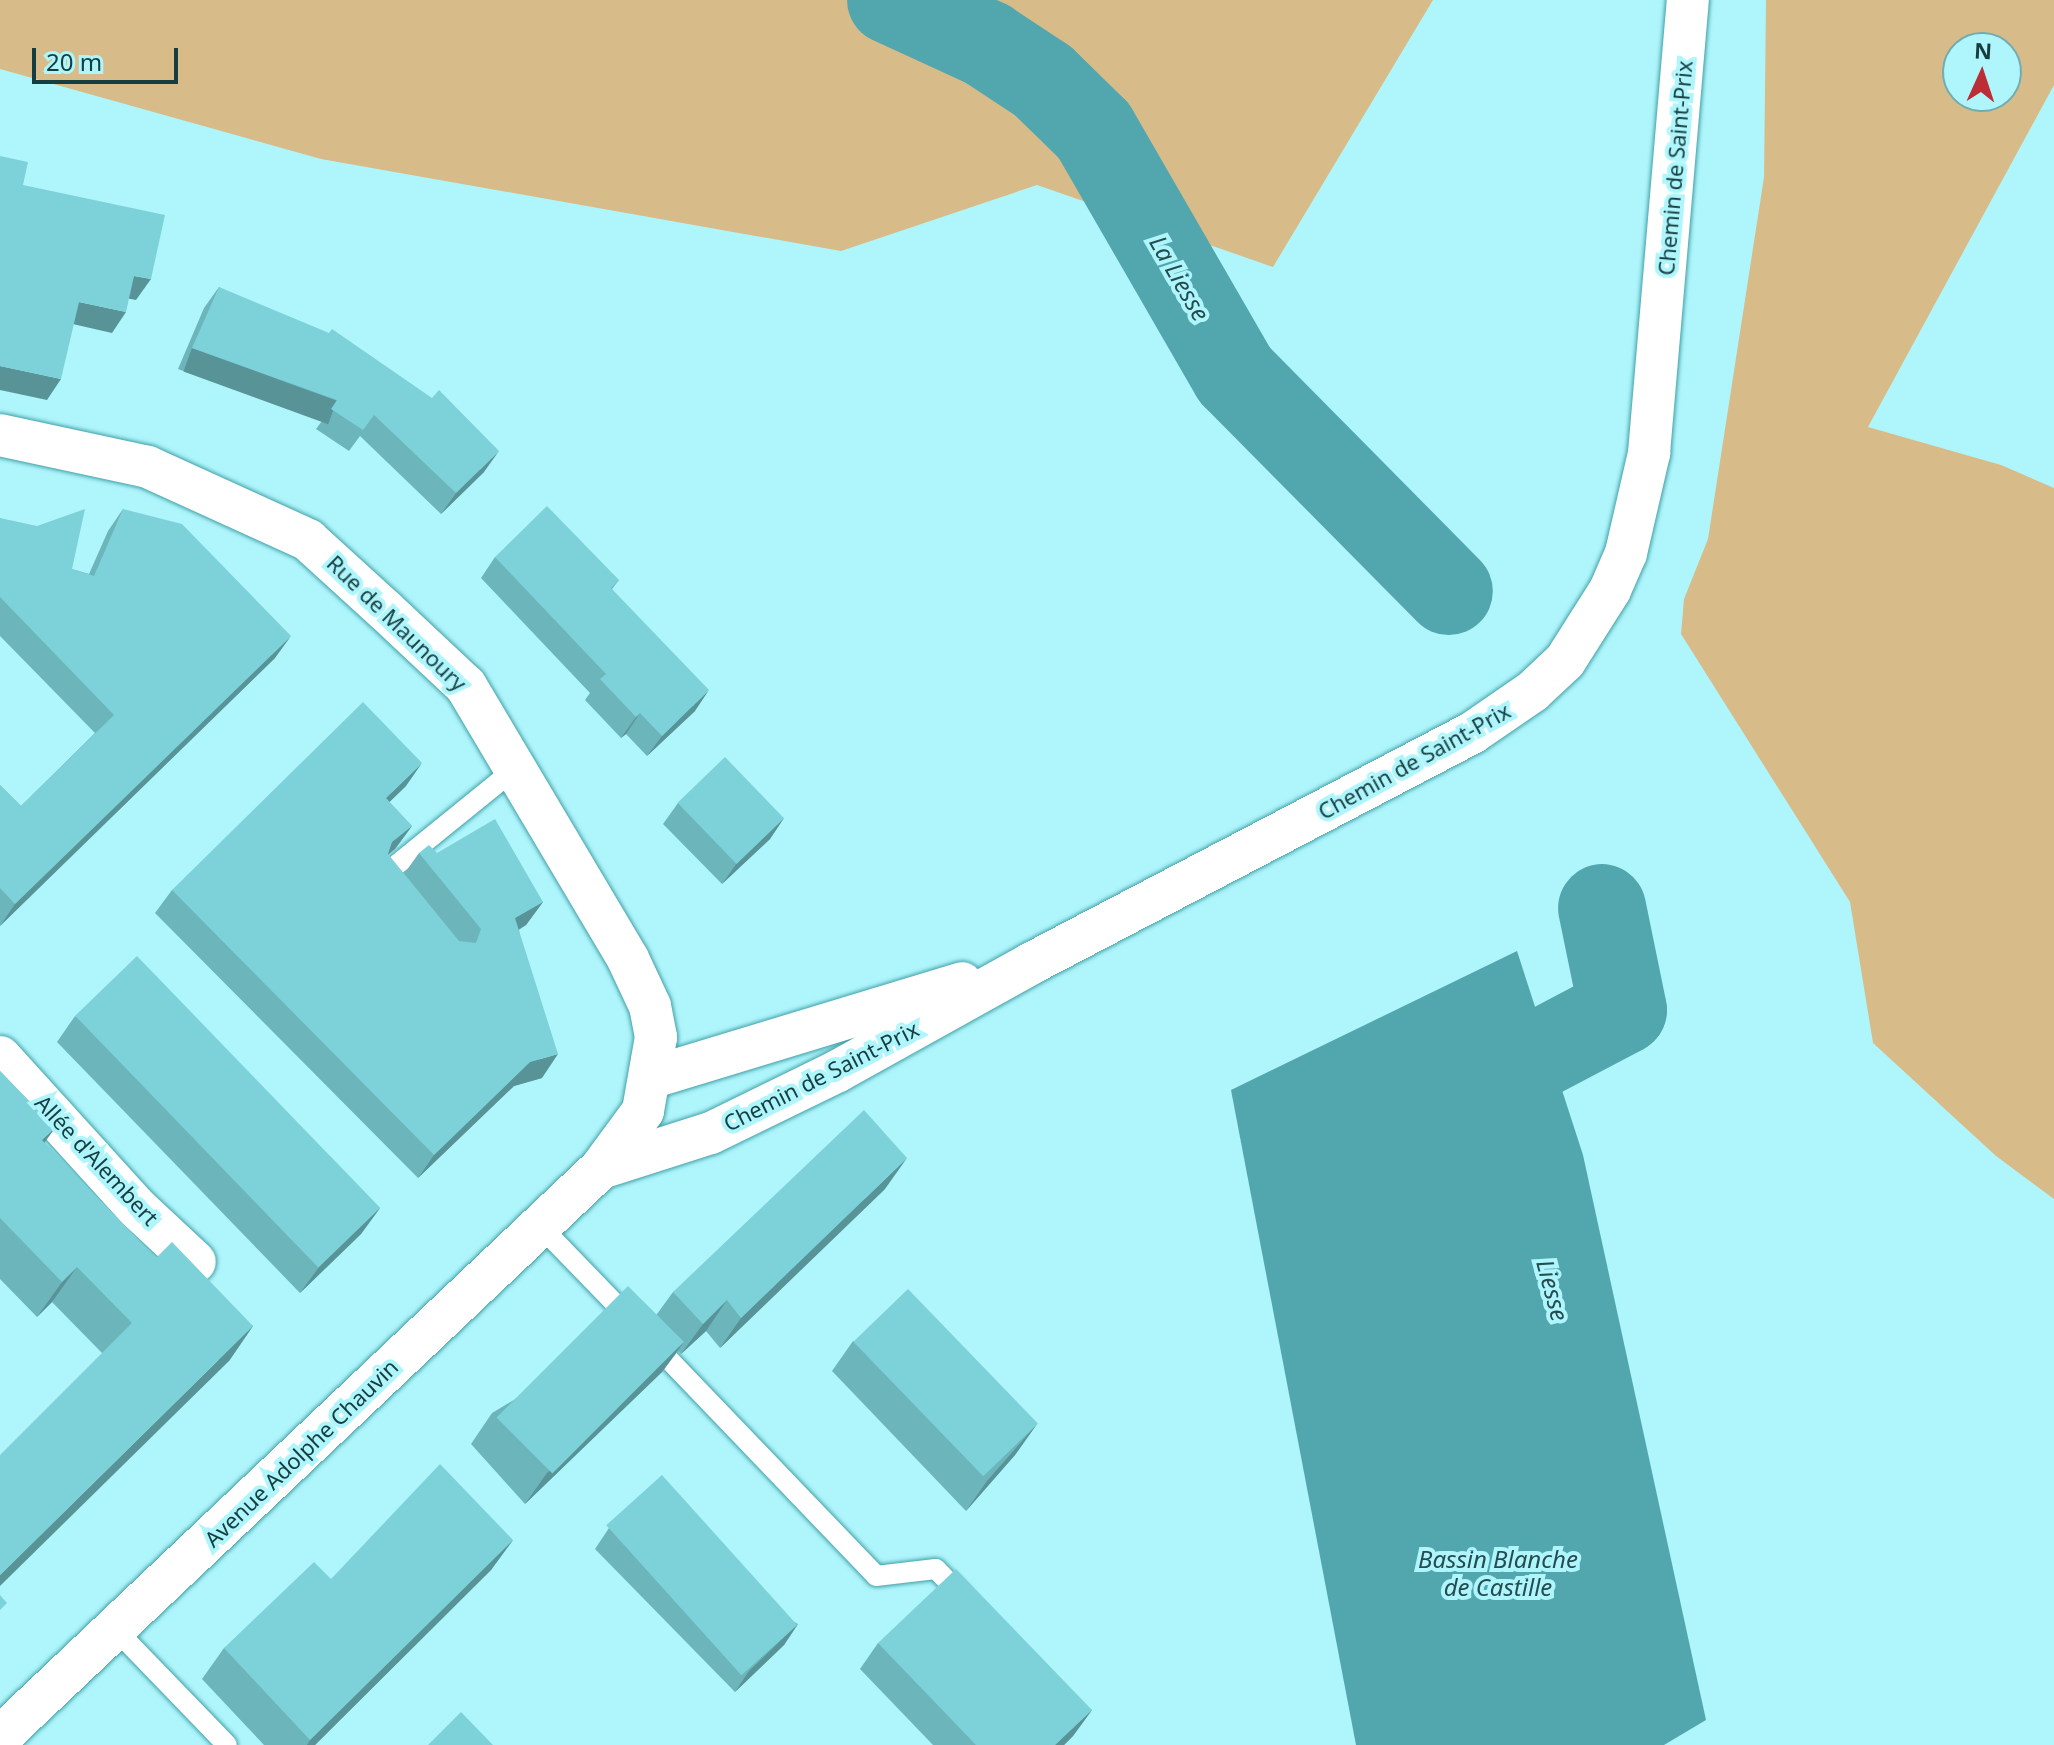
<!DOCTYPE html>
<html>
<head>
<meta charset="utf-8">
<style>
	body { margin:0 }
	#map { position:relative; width:2054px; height:1745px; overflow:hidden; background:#aff6fc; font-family:"Noto Sans",sans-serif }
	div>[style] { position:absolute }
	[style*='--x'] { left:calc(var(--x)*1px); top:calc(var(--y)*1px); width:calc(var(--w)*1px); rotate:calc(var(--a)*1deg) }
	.green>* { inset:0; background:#d7bc8a }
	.water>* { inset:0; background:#52a7af }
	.river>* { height:88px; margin:-44px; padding:0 44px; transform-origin:44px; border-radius:44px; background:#52a7af }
	.roads { filter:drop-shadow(0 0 2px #41a0a8) drop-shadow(0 0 2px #41a0a8) }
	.lane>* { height:20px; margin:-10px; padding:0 10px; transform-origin:10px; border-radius:10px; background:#fff }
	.street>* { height:42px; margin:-21px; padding:0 21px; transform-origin:21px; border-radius:21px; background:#fff }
	.wall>* { inset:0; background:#6cb5bb }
	.shaded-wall>* { inset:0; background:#589398; transform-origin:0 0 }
	.building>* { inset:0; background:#7dd2d9; transform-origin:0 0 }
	span { translate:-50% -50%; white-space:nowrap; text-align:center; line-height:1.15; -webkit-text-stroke:8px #aff6fc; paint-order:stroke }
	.street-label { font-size:22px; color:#163e41 }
	.water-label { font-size:24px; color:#254c50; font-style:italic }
	.north { position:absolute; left:1942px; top:32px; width:80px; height:80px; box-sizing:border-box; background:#aff6fc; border:2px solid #72acb1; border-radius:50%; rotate:3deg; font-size:22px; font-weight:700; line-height:32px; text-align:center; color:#163e41 }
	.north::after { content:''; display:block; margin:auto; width:28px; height:36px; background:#bd2d36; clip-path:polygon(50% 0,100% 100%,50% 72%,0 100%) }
	.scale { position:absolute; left:32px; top:48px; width:146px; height:36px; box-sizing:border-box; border:4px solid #163e41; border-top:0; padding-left:10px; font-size:24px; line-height:28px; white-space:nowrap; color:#163e41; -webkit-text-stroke:6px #aff6fc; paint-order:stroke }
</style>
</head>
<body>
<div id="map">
	<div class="green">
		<i style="clip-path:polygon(0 0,1433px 0,1273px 267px,1037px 185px,841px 251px,321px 159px,0 69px)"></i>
		<i style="clip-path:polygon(evenodd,1766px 0,2054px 0,2054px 85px,1868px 427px,2001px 465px,2054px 488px,2054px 1199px,1996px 1156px,1873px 1043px,1850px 902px,1681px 634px,1684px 599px,1708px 539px,1764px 177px,1766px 0,2006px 48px,2006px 96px,1958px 96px,1958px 48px,2006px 48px)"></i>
	</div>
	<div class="water">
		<i style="clip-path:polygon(1517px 951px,1583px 1155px,1706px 1720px,1664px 1745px,1356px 1745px,1231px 1090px)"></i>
	</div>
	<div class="river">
		<i style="--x:891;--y:0;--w:106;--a:24.6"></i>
		<i style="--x:987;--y:44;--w:67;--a:33.5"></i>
		<i style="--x:1043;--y:81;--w:71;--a:44.4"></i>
		<i style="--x:1094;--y:131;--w:282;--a:60"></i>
		<i style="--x:1235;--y:375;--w:304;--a:45.3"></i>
		<i style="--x:1514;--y:1139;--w:65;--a:-104.3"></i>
		<i style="--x:1498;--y:1076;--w:141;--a:-27.8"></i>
		<i style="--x:1623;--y:1010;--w:104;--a:-101.6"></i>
	</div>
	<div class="roads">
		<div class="lane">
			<i style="--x:392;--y:884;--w:12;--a:-132"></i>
			<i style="--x:384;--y:875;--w:169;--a:-39"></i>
			<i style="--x:540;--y:1226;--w:128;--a:45.9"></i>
			<i style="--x:651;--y:1341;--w:325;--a:46.2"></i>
			<i style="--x:876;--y:1576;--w:60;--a:-6.7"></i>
			<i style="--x:936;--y:1569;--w:39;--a:46"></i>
			<i style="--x:115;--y:1629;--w:161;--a:46"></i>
		</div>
		<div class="street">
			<i style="--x:0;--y:435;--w:151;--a:12.2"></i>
			<i style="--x:148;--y:467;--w:176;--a:24.5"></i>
			<i style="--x:308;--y:540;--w:105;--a:42.3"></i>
			<i style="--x:386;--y:611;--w:110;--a:43.2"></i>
			<i style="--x:466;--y:686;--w:317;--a:59.3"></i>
			<i style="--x:628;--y:959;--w:52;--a:64.9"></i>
			<i style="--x:650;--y:1006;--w:32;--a:79"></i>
			<i style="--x:656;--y:1037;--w:75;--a:100"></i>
			<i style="--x:643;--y:1111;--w:71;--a:126.4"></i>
			<i style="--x:601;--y:1168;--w:828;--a:136.57"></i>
			<i style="--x:0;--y:1057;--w:204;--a:47.8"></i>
			<i style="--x:137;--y:1208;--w:79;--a:43"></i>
			<i style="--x:653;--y:1077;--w:323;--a:-16.9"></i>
			<i style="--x:601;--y:1168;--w:115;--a:-17.7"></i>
			<i style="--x:711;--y:1133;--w:141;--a:-26"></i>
			<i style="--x:838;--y:1071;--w:222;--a:-29.1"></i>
			<i style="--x:1032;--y:963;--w:496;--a:-27.6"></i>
			<i style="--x:1472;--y:733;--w:74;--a:-34.5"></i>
			<i style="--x:1533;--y:691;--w:44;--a:-43.2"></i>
			<i style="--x:1565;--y:661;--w:84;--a:-57.6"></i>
			<i style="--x:1610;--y:590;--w:40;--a:-66.6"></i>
			<i style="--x:1626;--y:553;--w:103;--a:-77"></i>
			<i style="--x:1649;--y:453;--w:455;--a:-85.1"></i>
		</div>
	</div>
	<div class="wall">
		<i style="clip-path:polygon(219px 287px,484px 472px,441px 514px,360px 436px,349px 451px,316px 429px,322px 421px,178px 369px,204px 308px)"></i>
		<i style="clip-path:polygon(123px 509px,275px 658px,0 926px,0 785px,21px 806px,95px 733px,0 636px,0 518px,72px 569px,89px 574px,108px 531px)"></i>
		<i style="clip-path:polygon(495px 557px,619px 580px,612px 589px,695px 711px,647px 756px,626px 734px,621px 738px,585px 700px,590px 693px,481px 578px)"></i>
		<i style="clip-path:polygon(406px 786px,389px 802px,412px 826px,395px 849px,388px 855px,404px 874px,419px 853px,437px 853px,543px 902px,526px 925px,519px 930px,542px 1078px,514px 1086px,418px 1178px,155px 913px,172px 890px)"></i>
		<i style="clip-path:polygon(678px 803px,784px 818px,770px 839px,722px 884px,663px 824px)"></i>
		<i style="clip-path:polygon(75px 1016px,380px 1208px,361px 1234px,300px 1293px,57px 1042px)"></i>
		<i style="clip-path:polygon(0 1071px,55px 1128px,44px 1142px,156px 1258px,253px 1326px,229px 1361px,102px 1353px,52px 1302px,37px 1317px,0 1279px)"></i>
		<i style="clip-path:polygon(885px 1189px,720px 1348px,706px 1331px,681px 1354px,678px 1351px,662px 1372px,525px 1504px,471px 1444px,492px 1413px,657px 1314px,673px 1292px)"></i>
		<i style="clip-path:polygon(853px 1341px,1037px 1424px,1015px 1455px,966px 1511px,832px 1371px)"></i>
		<i style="clip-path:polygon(609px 1528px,798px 1624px,784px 1645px,735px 1692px,595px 1549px)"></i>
		<i style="clip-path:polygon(513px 1540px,491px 1570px,315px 1745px,264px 1745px,202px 1679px,224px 1648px,331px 1579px)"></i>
		<i style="clip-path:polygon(878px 1643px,1092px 1710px,1073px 1736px,1064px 1745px,933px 1745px,860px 1669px)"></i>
	</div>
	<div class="shaded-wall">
		<i style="clip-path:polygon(134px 276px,151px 279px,136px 300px,120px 297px)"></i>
		<i style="clip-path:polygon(79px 302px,126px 312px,112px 333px,64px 322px)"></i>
		<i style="left:192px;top:348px;width:154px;height:25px;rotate:20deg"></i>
		<i style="clip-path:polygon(0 366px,61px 379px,47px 400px,0 390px)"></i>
		<i style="clip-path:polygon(499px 451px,484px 472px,441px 514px,456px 493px)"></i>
		<i style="clip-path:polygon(291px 636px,275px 658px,0 926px,15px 904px)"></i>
		<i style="clip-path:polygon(709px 690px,695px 711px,647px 756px,662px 736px)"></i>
		<i style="clip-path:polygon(640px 713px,626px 734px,621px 738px,636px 717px)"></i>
		<i style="clip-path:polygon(422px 763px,406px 786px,369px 822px,386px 798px)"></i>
		<i style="clip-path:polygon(784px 818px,770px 839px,722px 884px,737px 863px)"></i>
		<i style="clip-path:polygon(412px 826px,395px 849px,375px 865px,392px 842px)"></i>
		<i style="clip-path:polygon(543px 902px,526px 925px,498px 941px,515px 918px)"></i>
		<i style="clip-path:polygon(558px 1054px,542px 1078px,514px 1086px,418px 1178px,434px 1155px,530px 1062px)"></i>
		<i style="clip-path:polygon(55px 1128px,30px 1163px,42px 1140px)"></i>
		<i style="clip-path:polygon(907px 1158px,885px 1189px,720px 1348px,741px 1318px)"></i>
		<i style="clip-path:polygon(380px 1208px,361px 1234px,300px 1293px,319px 1267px)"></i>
		<i style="clip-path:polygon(77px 1267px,52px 1302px,37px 1317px,62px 1282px)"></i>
		<i style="clip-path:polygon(727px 1300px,706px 1331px,681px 1354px,703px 1324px)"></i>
		<i style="clip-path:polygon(253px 1326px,229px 1361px,0 1586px,0 1575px)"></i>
		<i style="clip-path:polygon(684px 1342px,662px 1372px,525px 1504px,547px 1473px)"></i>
		<i style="clip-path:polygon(1037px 1424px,1015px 1455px,966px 1511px,987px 1481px)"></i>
		<i style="clip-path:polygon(513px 1540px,491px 1570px,315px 1745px,307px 1745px,310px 1740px)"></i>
		<i style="clip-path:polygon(798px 1624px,784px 1645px,735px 1692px,749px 1671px)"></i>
		<i style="clip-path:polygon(1092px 1710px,1073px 1736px,1064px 1745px,1055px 1745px)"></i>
	</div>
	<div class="building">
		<i style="clip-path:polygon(0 156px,28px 162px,23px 185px,165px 215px,151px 279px,134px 276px,126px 312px,79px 302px,61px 379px,0 366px)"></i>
		<i style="clip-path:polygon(219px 287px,329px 333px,332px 329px,432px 398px,439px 390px,499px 451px,456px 493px,374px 415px,363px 430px,331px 409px,337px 400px,192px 348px)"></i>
		<i style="clip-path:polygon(547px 506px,619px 580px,611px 588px,709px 690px,662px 736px,640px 713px,636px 717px,600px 679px,606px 674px,495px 557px)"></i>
		<i style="clip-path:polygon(85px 509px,72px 569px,94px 576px,123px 509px,182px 524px,291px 636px,15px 904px,0 888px,0 785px,21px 806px,114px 715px,0 597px,0 518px,37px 526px)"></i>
		<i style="clip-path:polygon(363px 702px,422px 763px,386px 798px,412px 826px,392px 842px,388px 854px,459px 941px,476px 943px,481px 929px,419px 853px,429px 845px,437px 853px,495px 819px,543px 902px,515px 918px,558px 1054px,530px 1062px,434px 1155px,172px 890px)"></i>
		<i style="left:725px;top:757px;width:85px;height:66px;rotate:46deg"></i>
		<i style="left:137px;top:956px;width:350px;height:86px;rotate:46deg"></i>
		<i style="clip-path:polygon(0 1071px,55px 1128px,42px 1140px,156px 1258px,172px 1242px,253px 1326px,0 1575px,0 1455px,132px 1323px,77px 1267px,62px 1282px,0 1218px)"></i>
		<i style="clip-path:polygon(864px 1110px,907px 1158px,741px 1318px,727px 1300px,703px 1324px,673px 1292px)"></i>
		<i style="left:628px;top:1286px;width:79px;height:186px;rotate:45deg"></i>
		<i style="left:908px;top:1289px;width:187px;height:76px;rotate:46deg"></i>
		<i style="clip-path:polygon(440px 1464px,513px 1540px,310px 1740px,224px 1648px,314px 1562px,331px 1579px)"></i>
		<i style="left:662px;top:1475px;width:202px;height:75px;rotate:48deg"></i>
		<i style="clip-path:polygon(956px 1569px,1092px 1710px,1055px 1745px,976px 1745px,878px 1643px)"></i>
		<i style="clip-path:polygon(0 1595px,7px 1603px,0 1610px)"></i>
		<i style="clip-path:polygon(461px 1712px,493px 1745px,428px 1745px)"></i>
	</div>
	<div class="street-label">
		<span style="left:1675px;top:168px;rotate:-85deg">Chemin de Saint-Prix</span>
		<span style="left:397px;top:623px;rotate:44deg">Rue de Maunoury</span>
		<span style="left:1414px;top:761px;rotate:-29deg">Chemin de Saint-Prix</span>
		<span style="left:821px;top:1076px;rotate:-27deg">Chemin de Saint-Prix</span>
		<span style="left:97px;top:1160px;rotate:47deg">Allée d'Alembert</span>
		<span style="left:301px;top:1453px;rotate:-44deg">Avenue Adolphe Chauvin</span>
	</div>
	<div class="water-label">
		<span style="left:1180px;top:278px;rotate:60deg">La Liesse</span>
		<span style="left:1553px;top:1290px;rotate:75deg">Liesse</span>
		<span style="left:1498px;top:1573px">Bassin Blanche<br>de Castille</span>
	</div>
	<div class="north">N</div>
	<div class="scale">20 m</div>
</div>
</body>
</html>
